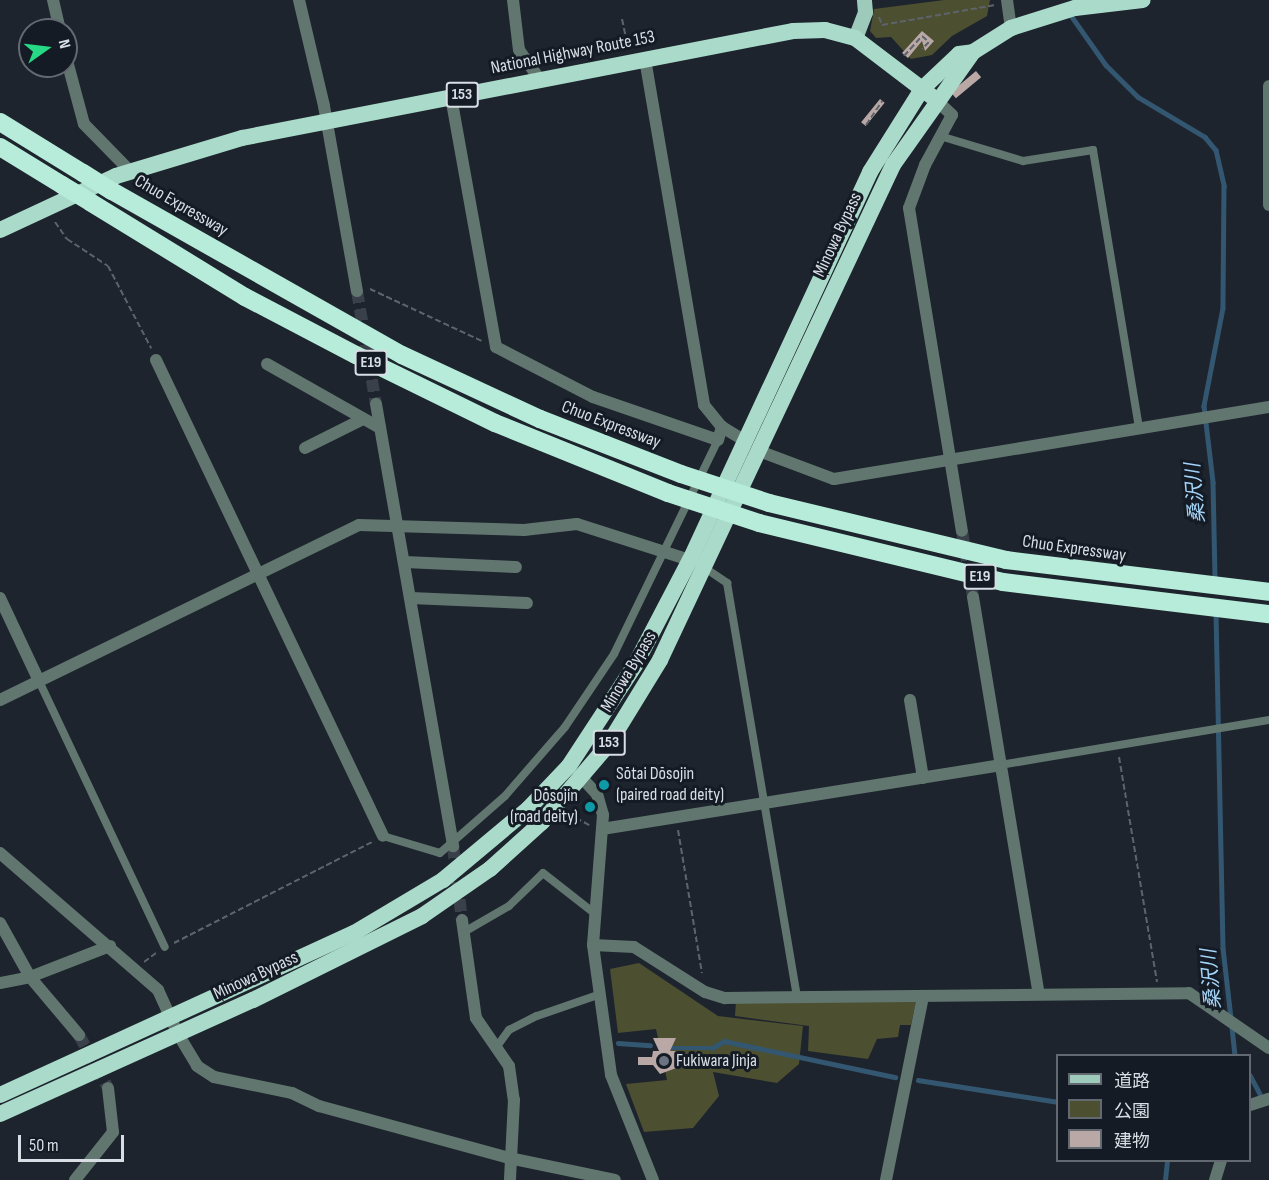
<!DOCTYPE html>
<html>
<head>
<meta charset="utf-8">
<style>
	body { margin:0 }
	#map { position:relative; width:1269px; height:1180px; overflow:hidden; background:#1d242d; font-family:"Sofia Sans Condensed","Noto Sans JP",sans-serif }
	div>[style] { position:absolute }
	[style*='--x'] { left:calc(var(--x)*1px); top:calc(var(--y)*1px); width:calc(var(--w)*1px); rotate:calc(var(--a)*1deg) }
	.green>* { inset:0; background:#4c4f30 }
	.stream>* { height:4.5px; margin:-2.25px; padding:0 2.25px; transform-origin:2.25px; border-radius:2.25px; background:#335771 }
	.building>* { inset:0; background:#b9a8a6; transform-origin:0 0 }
	.minor-tunnel>* { height:12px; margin-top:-6px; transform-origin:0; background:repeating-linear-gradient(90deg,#394049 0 12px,transparent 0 18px) }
	.path>* { height:2px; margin-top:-1px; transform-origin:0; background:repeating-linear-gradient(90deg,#5d636b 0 6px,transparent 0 9px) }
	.service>* { height:8px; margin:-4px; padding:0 4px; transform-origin:4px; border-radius:4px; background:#61766f }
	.minor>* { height:12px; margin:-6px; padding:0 6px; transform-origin:6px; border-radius:6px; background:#61766f }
	.tertiary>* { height:12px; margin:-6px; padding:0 6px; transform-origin:6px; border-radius:6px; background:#61766f }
	.primary>* { height:15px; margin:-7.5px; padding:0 7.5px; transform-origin:7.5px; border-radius:7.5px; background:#9ecabb }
	.trunk>* { height:16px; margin:-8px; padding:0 8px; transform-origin:8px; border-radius:8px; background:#aadbca }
	.motorway>* { height:18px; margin:-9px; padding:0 9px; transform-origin:9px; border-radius:9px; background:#b6ecd9 }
	.motorway-bridge>* { height:18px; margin:-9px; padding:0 9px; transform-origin:9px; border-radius:9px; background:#b6ecd9 }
	.dots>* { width:16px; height:16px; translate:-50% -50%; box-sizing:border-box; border:3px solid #141b24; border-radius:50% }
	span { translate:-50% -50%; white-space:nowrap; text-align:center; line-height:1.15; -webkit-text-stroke:6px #141b24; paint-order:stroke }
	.shield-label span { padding:2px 4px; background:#141b24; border:2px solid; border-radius:4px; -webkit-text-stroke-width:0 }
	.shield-label { font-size:16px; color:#d9dee5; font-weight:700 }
	.street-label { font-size:18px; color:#d9dee5 }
	.poi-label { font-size:18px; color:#d9dee5 }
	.left { translate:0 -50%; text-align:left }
	.right { translate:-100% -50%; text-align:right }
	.water-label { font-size:20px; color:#a4d4f8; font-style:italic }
	.legend { position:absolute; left:1056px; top:1054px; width:195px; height:108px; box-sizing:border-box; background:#141b24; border:2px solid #636971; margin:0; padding:8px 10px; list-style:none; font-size:18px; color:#d9dee5 }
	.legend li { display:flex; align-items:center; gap:12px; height:30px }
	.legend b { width:30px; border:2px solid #636971 }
	.north { position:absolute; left:18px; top:18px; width:60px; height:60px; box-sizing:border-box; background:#141b24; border:2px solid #636971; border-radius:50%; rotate:76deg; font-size:16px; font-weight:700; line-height:24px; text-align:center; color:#d9dee5 }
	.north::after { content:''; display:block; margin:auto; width:21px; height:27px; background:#27d885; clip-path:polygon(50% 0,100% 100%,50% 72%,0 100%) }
	.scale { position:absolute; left:18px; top:1135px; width:106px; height:27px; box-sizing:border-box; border:3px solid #d9dee5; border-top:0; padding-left:8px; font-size:18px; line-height:21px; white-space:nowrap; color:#d9dee5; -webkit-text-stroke:4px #141b24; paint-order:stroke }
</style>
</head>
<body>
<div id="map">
	<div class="green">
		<i style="clip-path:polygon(944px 0,990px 0,987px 16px,952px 36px,932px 55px,911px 59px,891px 37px,876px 38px,870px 31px,874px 9px)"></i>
		<i style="clip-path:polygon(639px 963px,718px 1016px,803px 1026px,799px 1064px,777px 1083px,713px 1072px,719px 1096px,693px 1128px,644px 1132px,626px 1084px,667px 1080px,656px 1029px,618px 1033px,610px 969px)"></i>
		<i style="clip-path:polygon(736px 1001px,916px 1001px,911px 1025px,900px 1025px,898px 1037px,877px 1039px,868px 1059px,808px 1051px,809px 1026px,735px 1016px)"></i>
	</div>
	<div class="stream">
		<i style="--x:1070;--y:14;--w:62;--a:54.8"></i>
		<i style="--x:1106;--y:65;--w:45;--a:45"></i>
		<i style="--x:1138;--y:97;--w:78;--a:30.8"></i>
		<i style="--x:1205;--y:137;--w:17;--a:50"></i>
		<i style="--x:1216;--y:150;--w:37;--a:77"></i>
		<i style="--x:1224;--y:186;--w:122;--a:90.5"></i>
		<i style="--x:1223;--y:308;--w:100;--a:101"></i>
		<i style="--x:1204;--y:406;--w:77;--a:83.2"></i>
		<i style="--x:1213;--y:482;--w:99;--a:88.8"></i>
		<i style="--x:1216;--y:613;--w:335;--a:88.8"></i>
		<i style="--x:1223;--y:948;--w:70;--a:83.5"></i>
		<i style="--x:1232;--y:1027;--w:29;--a:84"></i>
		<i style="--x:618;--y:1043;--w:32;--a:4"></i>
		<i style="--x:672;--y:1048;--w:40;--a:0"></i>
		<i style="--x:712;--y:1048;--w:14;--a:-30"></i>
		<i style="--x:724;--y:1041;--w:175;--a:11.9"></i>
		<i style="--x:1250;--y:1075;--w:21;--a:62"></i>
		<i style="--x:918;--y:1080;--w:142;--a:8.9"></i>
		<i style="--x:1165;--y:1180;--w:20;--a:-84"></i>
	</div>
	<div class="building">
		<i style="clip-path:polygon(922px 31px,934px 41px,925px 51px,922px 41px,908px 58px,902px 53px)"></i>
		<i style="left:976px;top:71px;width:8px;height:33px;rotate:50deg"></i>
		<i style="left:880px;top:99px;width:6px;height:30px;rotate:39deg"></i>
		<i style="clip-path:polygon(653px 1038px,676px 1038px,670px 1051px,679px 1051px,679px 1067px,660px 1074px,653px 1065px,638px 1065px,638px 1057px,652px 1057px,653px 1051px,659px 1051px)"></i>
	</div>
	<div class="minor-tunnel">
		<i style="--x:357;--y:291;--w:115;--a:80.5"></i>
		<i style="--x:962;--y:531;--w:67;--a:80.5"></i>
		<i style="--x:453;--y:846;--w:75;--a:83.1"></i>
		<i style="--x:79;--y:1035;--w:60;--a:61.3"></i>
	</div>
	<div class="path">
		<i style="--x:879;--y:17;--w:9;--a:69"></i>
		<i style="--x:882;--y:25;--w:115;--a:-10"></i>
		<i style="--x:622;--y:19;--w:30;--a:78"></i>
		<i style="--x:904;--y:56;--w:27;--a:-48"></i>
		<i style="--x:922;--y:36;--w:9;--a:41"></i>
		<i style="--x:929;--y:42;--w:10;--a:135"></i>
		<i style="--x:866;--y:125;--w:29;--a:-56"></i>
		<i style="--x:55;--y:222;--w:21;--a:55"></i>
		<i style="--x:67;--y:239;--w:49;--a:33.4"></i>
		<i style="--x:108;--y:266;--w:93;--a:62.3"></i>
		<i style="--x:370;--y:289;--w:123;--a:24.9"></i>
		<i style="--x:1119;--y:757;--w:228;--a:80.4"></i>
		<i style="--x:576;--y:818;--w:15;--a:28"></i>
		<i style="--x:678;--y:830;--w:145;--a:80.5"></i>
		<i style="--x:174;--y:943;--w:222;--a:-27"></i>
		<i style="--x:144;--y:962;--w:15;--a:-37"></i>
	</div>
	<div class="service">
		<i style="--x:940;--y:136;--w:87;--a:16.8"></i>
		<i style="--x:1023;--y:161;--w:71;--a:-8.9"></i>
		<i style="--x:1093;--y:150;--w:283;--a:80.6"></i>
		<i style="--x:705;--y:568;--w:27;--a:34"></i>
		<i style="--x:727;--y:583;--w:420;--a:80.4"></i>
		<i style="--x:39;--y:681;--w:294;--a:64.7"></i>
		<i style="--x:1000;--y:765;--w:273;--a:-9.5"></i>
		<i style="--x:383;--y:836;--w:59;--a:16.6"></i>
		<i style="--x:440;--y:853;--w:86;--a:-41.2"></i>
		<i style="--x:505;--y:796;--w:91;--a:-49"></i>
		<i style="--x:565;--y:727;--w:88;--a:-56.1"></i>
		<i style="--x:614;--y:654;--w:238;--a:-64.1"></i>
		<i style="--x:464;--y:932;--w:52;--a:-30"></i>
		<i style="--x:509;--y:906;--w:47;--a:-44.1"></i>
		<i style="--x:543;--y:873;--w:63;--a:38"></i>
		<i style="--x:498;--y:1045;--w:19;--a:-54"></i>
		<i style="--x:509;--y:1030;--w:31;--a:-27"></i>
		<i style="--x:537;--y:1016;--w:65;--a:-19"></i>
	</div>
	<div class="minor">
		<i style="--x:53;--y:0;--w:31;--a:77"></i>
		<i style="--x:299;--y:0;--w:109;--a:76.7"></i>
		<i style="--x:324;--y:106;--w:188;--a:79.9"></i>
		<i style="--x:513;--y:0;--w:50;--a:83.2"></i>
		<i style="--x:519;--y:50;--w:37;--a:55"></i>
		<i style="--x:1007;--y:0;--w:28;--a:82"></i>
		<i style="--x:66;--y:57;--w:69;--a:75"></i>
		<i style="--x:84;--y:124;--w:66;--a:45.6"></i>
		<i style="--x:645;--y:59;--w:351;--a:80.3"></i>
		<i style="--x:704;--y:405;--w:28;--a:51"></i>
		<i style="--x:1269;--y:86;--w:119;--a:90"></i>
		<i style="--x:451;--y:97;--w:254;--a:79.8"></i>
		<i style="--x:496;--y:347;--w:109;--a:27.3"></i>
		<i style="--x:593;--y:397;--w:132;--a:19"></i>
		<i style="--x:718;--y:440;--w:14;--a:-73"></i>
		<i style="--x:722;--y:427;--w:26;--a:31"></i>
		<i style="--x:936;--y:100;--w:22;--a:43"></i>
		<i style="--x:952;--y:115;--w:57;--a:118.4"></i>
		<i style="--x:925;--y:165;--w:46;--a:110.4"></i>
		<i style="--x:909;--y:208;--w:327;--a:80.7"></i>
		<i style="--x:156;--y:360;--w:527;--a:64.5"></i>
		<i style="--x:267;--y:364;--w:130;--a:29.5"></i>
		<i style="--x:376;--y:404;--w:449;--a:80.1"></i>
		<i style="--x:305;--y:448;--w:63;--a:-26.6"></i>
		<i style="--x:759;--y:451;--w:80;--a:20.5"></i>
		<i style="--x:834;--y:479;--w:441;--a:-9.4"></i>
		<i style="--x:405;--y:562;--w:111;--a:2.6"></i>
		<i style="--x:973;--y:597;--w:402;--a:80.6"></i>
		<i style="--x:0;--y:598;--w:92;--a:64.8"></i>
		<i style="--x:411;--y:598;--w:116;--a:2.5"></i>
		<i style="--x:0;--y:700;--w:399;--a:-26"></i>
		<i style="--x:359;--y:525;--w:165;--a:1.7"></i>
		<i style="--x:524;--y:530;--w:53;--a:-6.5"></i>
		<i style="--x:577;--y:524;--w:119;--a:17.7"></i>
		<i style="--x:910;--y:700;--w:79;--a:80.5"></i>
		<i style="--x:581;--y:777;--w:23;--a:47"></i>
		<i style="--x:597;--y:794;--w:22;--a:74"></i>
		<i style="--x:603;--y:815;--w:130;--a:94.4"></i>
		<i style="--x:593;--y:945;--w:131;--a:82.1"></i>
		<i style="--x:611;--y:1075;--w:113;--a:68.2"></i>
		<i style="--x:602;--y:829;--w:403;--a:-9.1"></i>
		<i style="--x:462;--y:920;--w:99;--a:81.9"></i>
		<i style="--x:476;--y:1018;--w:58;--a:55.5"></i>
		<i style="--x:509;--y:1066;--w:34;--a:82"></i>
		<i style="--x:514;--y:1100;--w:80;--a:92.9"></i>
		<i style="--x:0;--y:923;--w:62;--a:60.9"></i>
		<i style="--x:30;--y:977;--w:76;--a:49.8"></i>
		<i style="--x:593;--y:945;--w:41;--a:2.8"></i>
		<i style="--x:634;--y:947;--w:84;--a:32.4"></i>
		<i style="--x:705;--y:992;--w:21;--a:17"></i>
		<i style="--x:725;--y:998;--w:464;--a:-0.6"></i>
		<i style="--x:1189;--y:993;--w:97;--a:34.5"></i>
		<i style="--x:0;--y:983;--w:31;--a:-11"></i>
		<i style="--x:30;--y:977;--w:86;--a:-21.2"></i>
		<i style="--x:178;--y:1034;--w:37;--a:59"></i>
		<i style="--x:197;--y:1066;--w:20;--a:33"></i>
		<i style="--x:214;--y:1077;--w:80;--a:11.6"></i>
		<i style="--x:292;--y:1093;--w:30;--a:26"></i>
		<i style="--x:319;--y:1106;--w:197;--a:15.3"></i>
		<i style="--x:509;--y:1158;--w:108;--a:11.7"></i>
		<i style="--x:1250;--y:1105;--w:20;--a:-18"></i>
		<i style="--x:75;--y:1180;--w:61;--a:-51.6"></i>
		<i style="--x:113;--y:1132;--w:44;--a:-96.5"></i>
		<i style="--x:886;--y:1180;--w:187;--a:-78.6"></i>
		<i style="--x:1215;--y:1180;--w:21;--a:-73"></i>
	</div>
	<div class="tertiary">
		<i style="--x:0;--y:853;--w:209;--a:40.9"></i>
		<i style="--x:158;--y:990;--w:48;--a:65.6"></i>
	</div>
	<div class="primary">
		<i style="--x:855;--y:38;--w:28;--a:-69"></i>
		<i style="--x:865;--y:12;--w:12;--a:-95"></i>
	</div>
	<div class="trunk">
		<i style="--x:0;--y:230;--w:128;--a:-25"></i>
		<i style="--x:116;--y:176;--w:132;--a:-16.8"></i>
		<i style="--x:242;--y:138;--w:561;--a:-10.99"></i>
		<i style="--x:793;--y:31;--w:32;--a:-2"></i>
		<i style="--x:825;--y:30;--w:31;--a:15"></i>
		<i style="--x:855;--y:38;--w:96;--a:37.3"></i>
		<i style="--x:0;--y:1095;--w:389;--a:-24.6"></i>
		<i style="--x:354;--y:933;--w:104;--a:-30.8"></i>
		<i style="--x:443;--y:880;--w:111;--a:-39.9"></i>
		<i style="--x:528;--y:809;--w:59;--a:-46.4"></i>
		<i style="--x:569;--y:766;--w:121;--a:-56.8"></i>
		<i style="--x:635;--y:665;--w:119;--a:-62.4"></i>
		<i style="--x:690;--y:560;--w:428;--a:-65.1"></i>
		<i style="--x:870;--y:172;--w:98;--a:-57.9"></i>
		<i style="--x:922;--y:89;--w:51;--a:-43.4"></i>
		<i style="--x:959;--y:54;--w:14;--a:-8"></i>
		<i style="--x:973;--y:52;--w:45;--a:-32.3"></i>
		<i style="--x:1011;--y:28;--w:67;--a:-17.4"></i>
		<i style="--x:1075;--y:8;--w:68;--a:-6.7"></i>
		<i style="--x:0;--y:1114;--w:277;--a:-24.3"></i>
		<i style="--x:253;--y:1000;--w:189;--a:-26.4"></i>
		<i style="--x:422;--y:916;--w:83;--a:-34.7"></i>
		<i style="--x:490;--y:869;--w:70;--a:-42.1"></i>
		<i style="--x:542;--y:822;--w:101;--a:-49.4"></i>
		<i style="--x:608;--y:745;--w:100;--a:-58.5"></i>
		<i style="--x:660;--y:660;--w:547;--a:-64.79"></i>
		<i style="--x:893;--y:165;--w:138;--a:-54.7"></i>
	</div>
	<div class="motorway">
		<i style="--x:0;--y:122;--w:97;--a:31.6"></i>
		<i style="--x:0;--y:147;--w:73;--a:31.5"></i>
		<i style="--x:112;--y:191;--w:333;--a:29.5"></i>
		<i style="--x:402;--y:355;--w:152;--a:24.9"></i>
		<i style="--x:540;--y:419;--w:151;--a:21.3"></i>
		<i style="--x:90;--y:202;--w:182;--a:31.5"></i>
		<i style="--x:245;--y:297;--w:125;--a:27.6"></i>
		<i style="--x:356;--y:355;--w:155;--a:26.1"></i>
		<i style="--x:495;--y:423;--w:187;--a:22"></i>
		<i style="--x:769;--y:503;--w:244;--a:13.5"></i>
		<i style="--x:1006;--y:560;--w:265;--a:6.9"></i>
		<i style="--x:759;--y:523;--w:251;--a:13.6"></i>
		<i style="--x:1003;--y:582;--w:268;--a:6.9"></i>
	</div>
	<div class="motorway-bridge">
		<i style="--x:83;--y:173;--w:34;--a:32"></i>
		<i style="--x:62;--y:185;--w:33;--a:31"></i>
		<i style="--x:681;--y:474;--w:93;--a:18.2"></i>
		<i style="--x:668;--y:493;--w:96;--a:18.2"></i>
	</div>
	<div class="dots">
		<i style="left:604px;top:785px;background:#0f9aa8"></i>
		<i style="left:590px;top:807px;background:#0f9aa8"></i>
		<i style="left:664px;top:1061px;background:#6b7280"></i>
	</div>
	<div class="shield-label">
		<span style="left:462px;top:95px">153</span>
		<span style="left:371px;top:363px">E19</span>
		<span style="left:980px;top:577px">E19</span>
		<span style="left:609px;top:743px">153</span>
	</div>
	<div class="street-label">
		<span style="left:573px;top:53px;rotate:-11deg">National Highway Route 153</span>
		<span style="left:181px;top:206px;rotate:30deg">Chuo Expressway</span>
		<span style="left:838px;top:235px;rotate:-65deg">Minowa Bypass</span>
		<span style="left:611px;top:425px;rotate:21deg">Chuo Expressway</span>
		<span style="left:1074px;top:549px;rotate:8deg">Chuo Expressway</span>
		<span style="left:629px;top:672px;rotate:-59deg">Minowa Bypass</span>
		<span style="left:256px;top:976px;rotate:-25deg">Minowa Bypass</span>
	</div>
	<div class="poi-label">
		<span class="left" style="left:616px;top:785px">Sōtai Dōsojin<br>(paired road deity)</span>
		<span class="right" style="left:578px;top:807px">Dōsojin<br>(road deity)</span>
		<span class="left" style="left:676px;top:1061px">Fukiwara Jinja</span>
	</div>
	<div class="water-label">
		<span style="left:1196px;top:493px;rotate:-95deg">桑沢川</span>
		<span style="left:1212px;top:979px;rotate:-95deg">桑沢川</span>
	</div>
	<ul class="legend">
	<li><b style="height:8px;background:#9ecabb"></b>道路</li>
	<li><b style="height:16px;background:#4c4f30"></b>公園</li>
	<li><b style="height:16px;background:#b9a8a6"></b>建物</li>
	</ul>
	<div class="north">N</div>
	<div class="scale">50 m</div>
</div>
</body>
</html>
